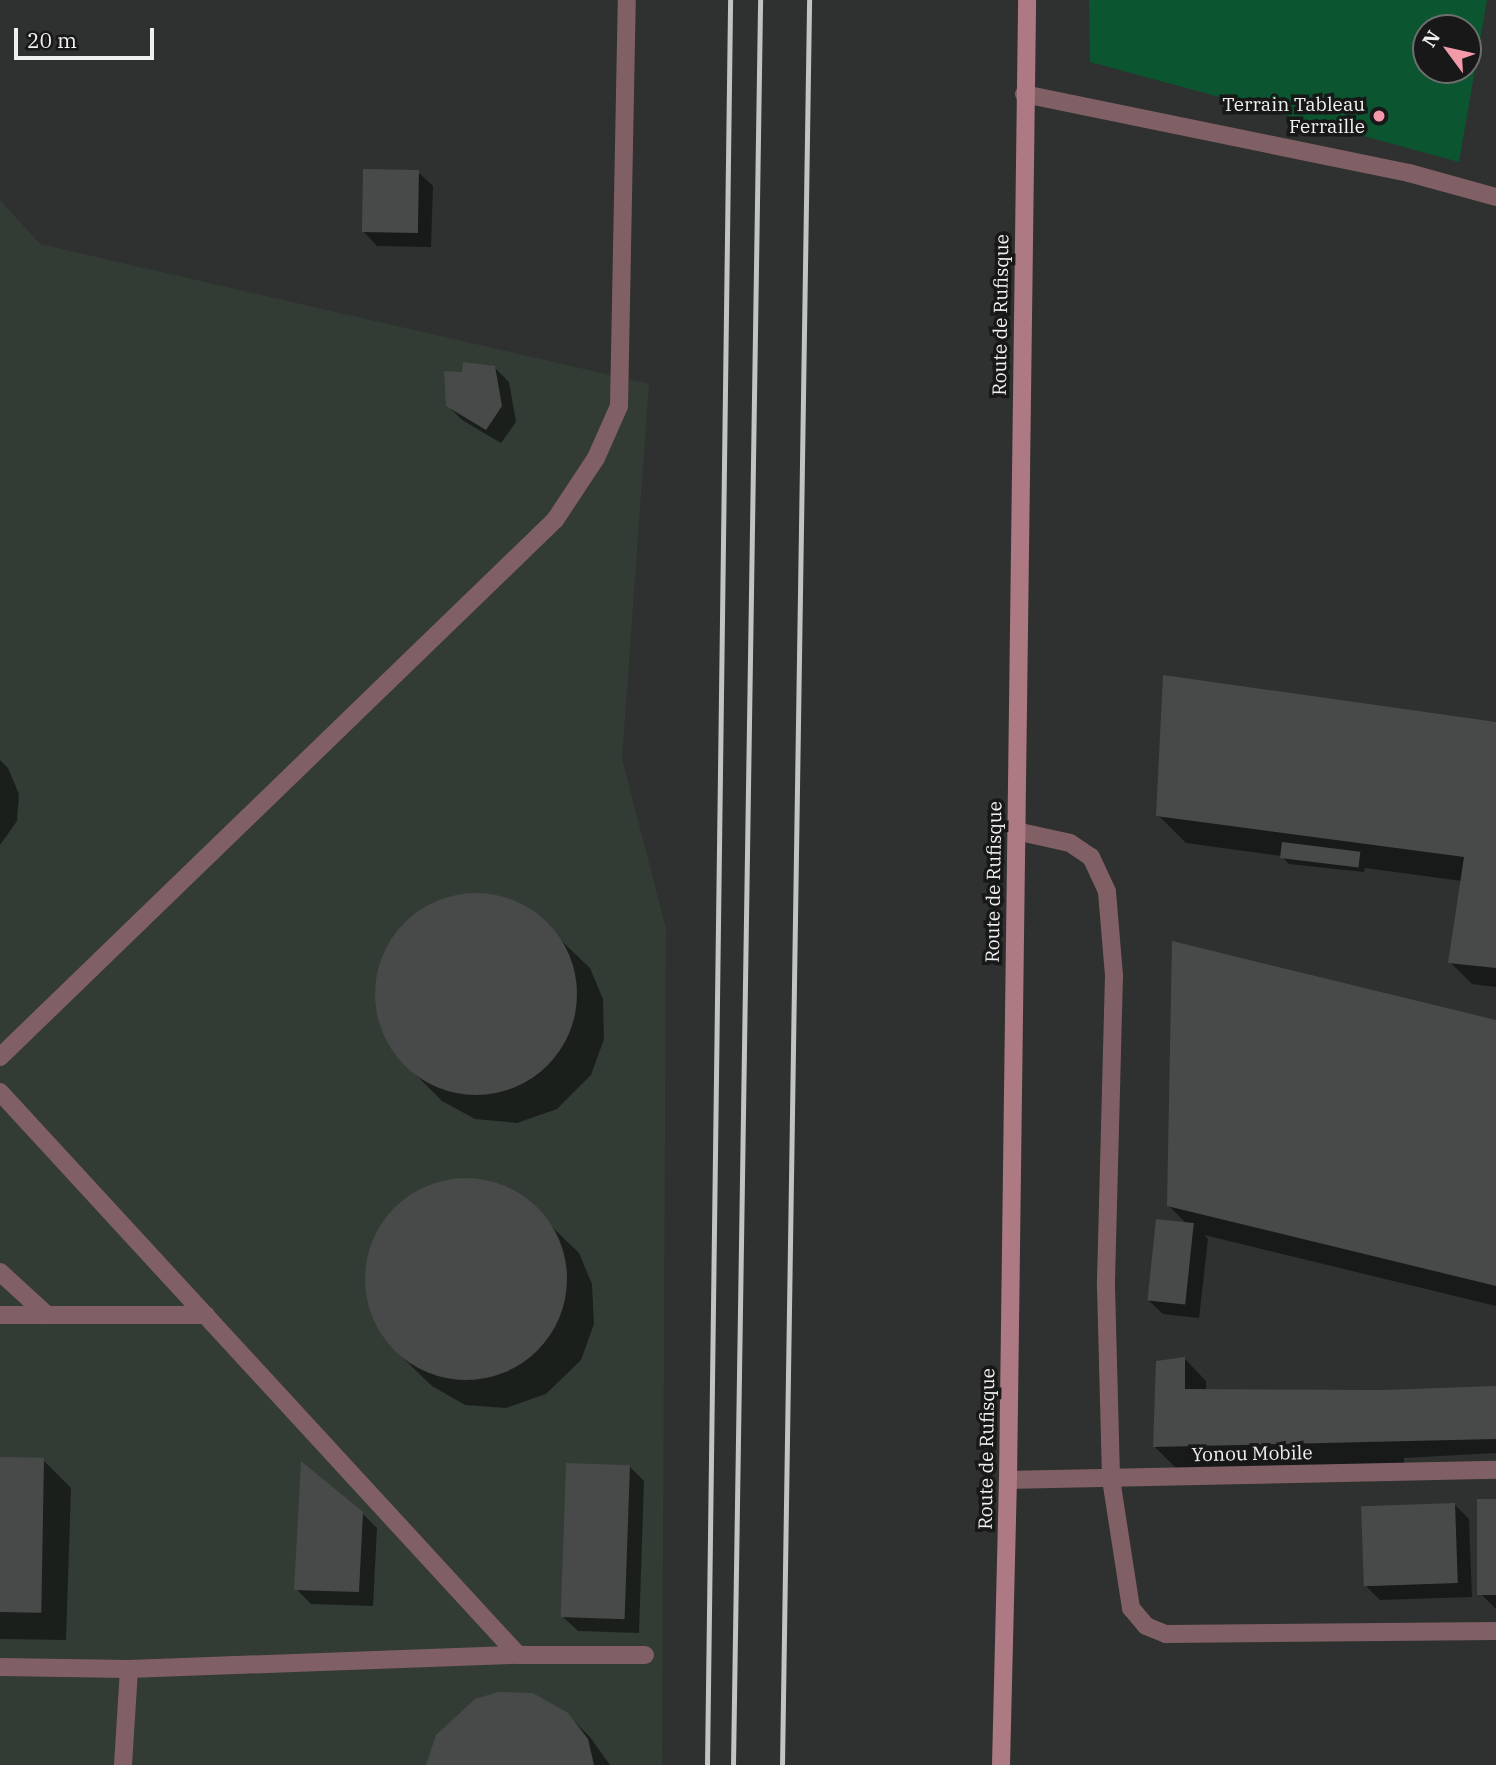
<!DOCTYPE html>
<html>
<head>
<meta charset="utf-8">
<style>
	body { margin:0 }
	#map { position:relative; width:1496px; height:1765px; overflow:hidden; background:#2e312f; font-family:"IBM Plex Serif",serif }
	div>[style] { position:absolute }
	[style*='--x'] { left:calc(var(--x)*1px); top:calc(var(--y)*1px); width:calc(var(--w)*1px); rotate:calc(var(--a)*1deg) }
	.built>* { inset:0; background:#333b35 }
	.green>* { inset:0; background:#0b5530 }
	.shadow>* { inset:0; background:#0007 }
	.building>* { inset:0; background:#474a48; transform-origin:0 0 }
	.round { border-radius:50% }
	.lane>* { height:18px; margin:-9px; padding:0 9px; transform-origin:9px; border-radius:9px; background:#816065 }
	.street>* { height:18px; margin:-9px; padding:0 9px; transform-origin:9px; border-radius:9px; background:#816065 }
	.secondary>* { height:18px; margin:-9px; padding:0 9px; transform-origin:9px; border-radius:9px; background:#ad7982 }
	.rail>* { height:5px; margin:-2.5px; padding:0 2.5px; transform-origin:2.5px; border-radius:2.5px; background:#c1c4c2 }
	.dots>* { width:19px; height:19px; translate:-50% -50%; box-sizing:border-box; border:4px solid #171817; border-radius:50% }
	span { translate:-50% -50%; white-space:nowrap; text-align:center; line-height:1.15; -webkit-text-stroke:7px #171817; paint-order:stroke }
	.poi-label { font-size:19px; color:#eff1f0 }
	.right { translate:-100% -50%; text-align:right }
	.street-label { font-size:19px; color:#eff1f0 }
	.north { position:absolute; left:1412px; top:14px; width:70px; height:70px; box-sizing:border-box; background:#171817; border:2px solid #6d6f6e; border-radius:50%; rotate:303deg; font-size:19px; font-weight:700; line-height:28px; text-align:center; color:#eff1f0 }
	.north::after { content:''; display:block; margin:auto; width:24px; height:32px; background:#f39aaa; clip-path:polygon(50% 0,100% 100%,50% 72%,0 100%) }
	.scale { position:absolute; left:14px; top:28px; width:140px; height:32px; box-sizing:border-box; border:4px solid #eff1f0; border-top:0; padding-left:9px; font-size:21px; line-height:24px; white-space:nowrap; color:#eff1f0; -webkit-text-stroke:5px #171817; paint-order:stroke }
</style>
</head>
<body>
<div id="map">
	<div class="built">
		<i style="clip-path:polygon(0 200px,40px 244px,649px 384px,622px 759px,666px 928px,662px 1765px,0 1765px)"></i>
	</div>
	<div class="green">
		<i style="clip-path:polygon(evenodd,1089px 0,1487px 0,1459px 162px,1090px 62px,1089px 0,1426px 28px,1468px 28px,1468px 70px,1426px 70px,1426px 28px)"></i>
	</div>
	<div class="shadow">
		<i style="clip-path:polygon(418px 172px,433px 186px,431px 247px,377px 246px,363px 231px)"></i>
		<i style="clip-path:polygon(494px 367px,509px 382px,516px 422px,501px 443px,462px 420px,447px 405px,464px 373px)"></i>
		<i style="clip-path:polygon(1496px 724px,1496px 987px,1472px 984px,1450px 962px,1462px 881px,1365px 868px,1364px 872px,1289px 864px,1281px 856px,1186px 843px,1158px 815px)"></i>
		<i style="clip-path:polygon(0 760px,8px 768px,19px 794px,17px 821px,0 845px)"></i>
		<i style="clip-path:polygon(464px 894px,494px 895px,526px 907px,590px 968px,603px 999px,604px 1039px,591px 1075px,557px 1109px,517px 1123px,475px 1119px,442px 1101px,413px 1072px,382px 1030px,377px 981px,398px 931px,435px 902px)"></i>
		<i style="clip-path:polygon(1496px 1022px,1496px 1306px,1204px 1235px,1208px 1239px,1199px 1318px,1163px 1314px,1148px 1300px,1187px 1224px,1168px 1205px)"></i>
		<i style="clip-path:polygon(454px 1180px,484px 1180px,516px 1192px,579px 1253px,592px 1284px,594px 1324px,581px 1360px,546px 1394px,506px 1408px,465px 1405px,432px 1386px,403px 1358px,372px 1315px,367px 1267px,388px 1216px,418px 1192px)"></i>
		<i style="clip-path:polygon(1185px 1359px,1206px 1381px,1206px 1391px,1383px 1392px,1496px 1388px,1496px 1453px,1404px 1458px,1404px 1465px,1176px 1468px,1155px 1447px)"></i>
		<i style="clip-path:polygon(0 1459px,43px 1460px,71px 1488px,66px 1640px,0 1639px)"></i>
		<i style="clip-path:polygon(629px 1466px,644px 1481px,639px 1633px,578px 1631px,563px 1617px)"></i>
		<i style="clip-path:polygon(1496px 1500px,1496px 1609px,1481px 1594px)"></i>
		<i style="clip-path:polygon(1454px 1504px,1469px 1519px,1472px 1597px,1380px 1600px,1365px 1585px)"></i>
		<i style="clip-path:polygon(362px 1513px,377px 1528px,373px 1606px,311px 1604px,296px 1589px)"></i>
		<i style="clip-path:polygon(567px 1714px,590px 1737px,610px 1765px,428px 1765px)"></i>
	</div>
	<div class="building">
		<i style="left:363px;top:169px;width:56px;height:63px;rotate:1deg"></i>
		<i style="clip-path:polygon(463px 362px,495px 366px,502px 406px,486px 430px,446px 406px,444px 371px,462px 372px)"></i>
		<i style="clip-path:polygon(1163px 675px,1496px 722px,1496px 968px,1448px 963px,1464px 857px,1156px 816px)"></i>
		<i style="left:1282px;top:842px;width:79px;height:16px;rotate:7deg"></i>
		<i class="round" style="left:375px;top:893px;width:202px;height:202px"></i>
		<i style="clip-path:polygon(1172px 941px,1496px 1020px,1496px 1286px,1167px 1206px)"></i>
		<i class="round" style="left:365px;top:1178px;width:202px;height:202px"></i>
		<i style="left:1156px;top:1219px;width:38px;height:82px;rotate:6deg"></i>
		<i style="clip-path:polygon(1185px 1357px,1185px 1389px,1383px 1390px,1496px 1386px,1496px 1439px,1153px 1447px,1156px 1361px)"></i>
		<i style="left:0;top:1457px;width:44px;height:155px;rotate:1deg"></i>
		<i style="clip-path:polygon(301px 1461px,363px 1512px,359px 1592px,294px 1590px)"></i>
		<i style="left:566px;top:1463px;width:64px;height:154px;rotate:2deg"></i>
		<i style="left:1477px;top:1499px;width:19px;height:96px"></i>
		<i style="left:1455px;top:1503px;width:80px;height:94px;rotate:88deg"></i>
		<i style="clip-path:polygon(498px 1692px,533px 1693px,568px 1713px,588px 1739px,594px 1765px,426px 1765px,436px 1735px,475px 1699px)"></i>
	</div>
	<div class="lane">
		<i style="--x:1016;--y:831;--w:55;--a:12.5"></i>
		<i style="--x:1070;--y:843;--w:25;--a:34"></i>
		<i style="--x:1091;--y:857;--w:38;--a:65"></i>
		<i style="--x:1107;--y:892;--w:83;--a:85.2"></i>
		<i style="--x:1114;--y:975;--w:311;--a:91.5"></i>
		<i style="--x:1106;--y:1286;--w:193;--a:88.5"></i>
		<i style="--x:1111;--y:1479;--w:131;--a:81.2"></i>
		<i style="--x:1131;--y:1608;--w:23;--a:50"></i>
		<i style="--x:1146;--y:1626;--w:22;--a:22"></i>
		<i style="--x:1166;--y:1634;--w:330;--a:-0.5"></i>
		<i style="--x:0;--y:1057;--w:772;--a:-44.06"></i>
		<i style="--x:555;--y:520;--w:74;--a:-56.5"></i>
		<i style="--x:596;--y:458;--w:57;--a:-66.1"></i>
		<i style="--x:619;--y:406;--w:406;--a:-88.9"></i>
		<i style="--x:0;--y:1092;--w:765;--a:47.38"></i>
		<i style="--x:0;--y:1272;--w:64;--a:42.5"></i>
		<i style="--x:0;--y:1315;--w:206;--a:0"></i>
		<i style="--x:0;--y:1667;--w:129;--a:0.9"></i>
		<i style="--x:129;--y:1669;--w:389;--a:-2.1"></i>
		<i style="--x:518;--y:1655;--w:127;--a:0"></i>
		<i style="--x:123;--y:1765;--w:96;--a:-86.4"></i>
	</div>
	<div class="street">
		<i style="--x:1024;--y:94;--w:393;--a:11.6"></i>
		<i style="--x:1409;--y:173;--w:90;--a:15.4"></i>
		<i style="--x:1008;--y:1480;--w:488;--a:-1.2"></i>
	</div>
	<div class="secondary">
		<i style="--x:1001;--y:1765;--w:285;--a:-88.6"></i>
		<i style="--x:1008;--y:1480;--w:1480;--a:-89.26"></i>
	</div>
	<div class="rail">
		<i style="--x:707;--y:1765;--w:1765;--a:-89.25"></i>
		<i style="--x:733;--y:1765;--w:1765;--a:-89.12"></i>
		<i style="--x:782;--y:1765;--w:1765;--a:-89.12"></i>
	</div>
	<div class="dots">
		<i style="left:1379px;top:116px;background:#f39aaa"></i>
	</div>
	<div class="poi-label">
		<span class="right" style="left:1365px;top:116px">Terrain Tableau<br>Ferraille</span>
	</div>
	<div class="street-label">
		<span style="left:1001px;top:315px;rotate:-89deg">Route de Rufisque</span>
		<span style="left:994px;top:882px;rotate:-89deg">Route de Rufisque</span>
		<span style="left:987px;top:1449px;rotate:-89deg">Route de Rufisque</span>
		<span style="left:1252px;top:1454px;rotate:-1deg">Yonou Mobile</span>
	</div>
	<div class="north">N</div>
	<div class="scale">20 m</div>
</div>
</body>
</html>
